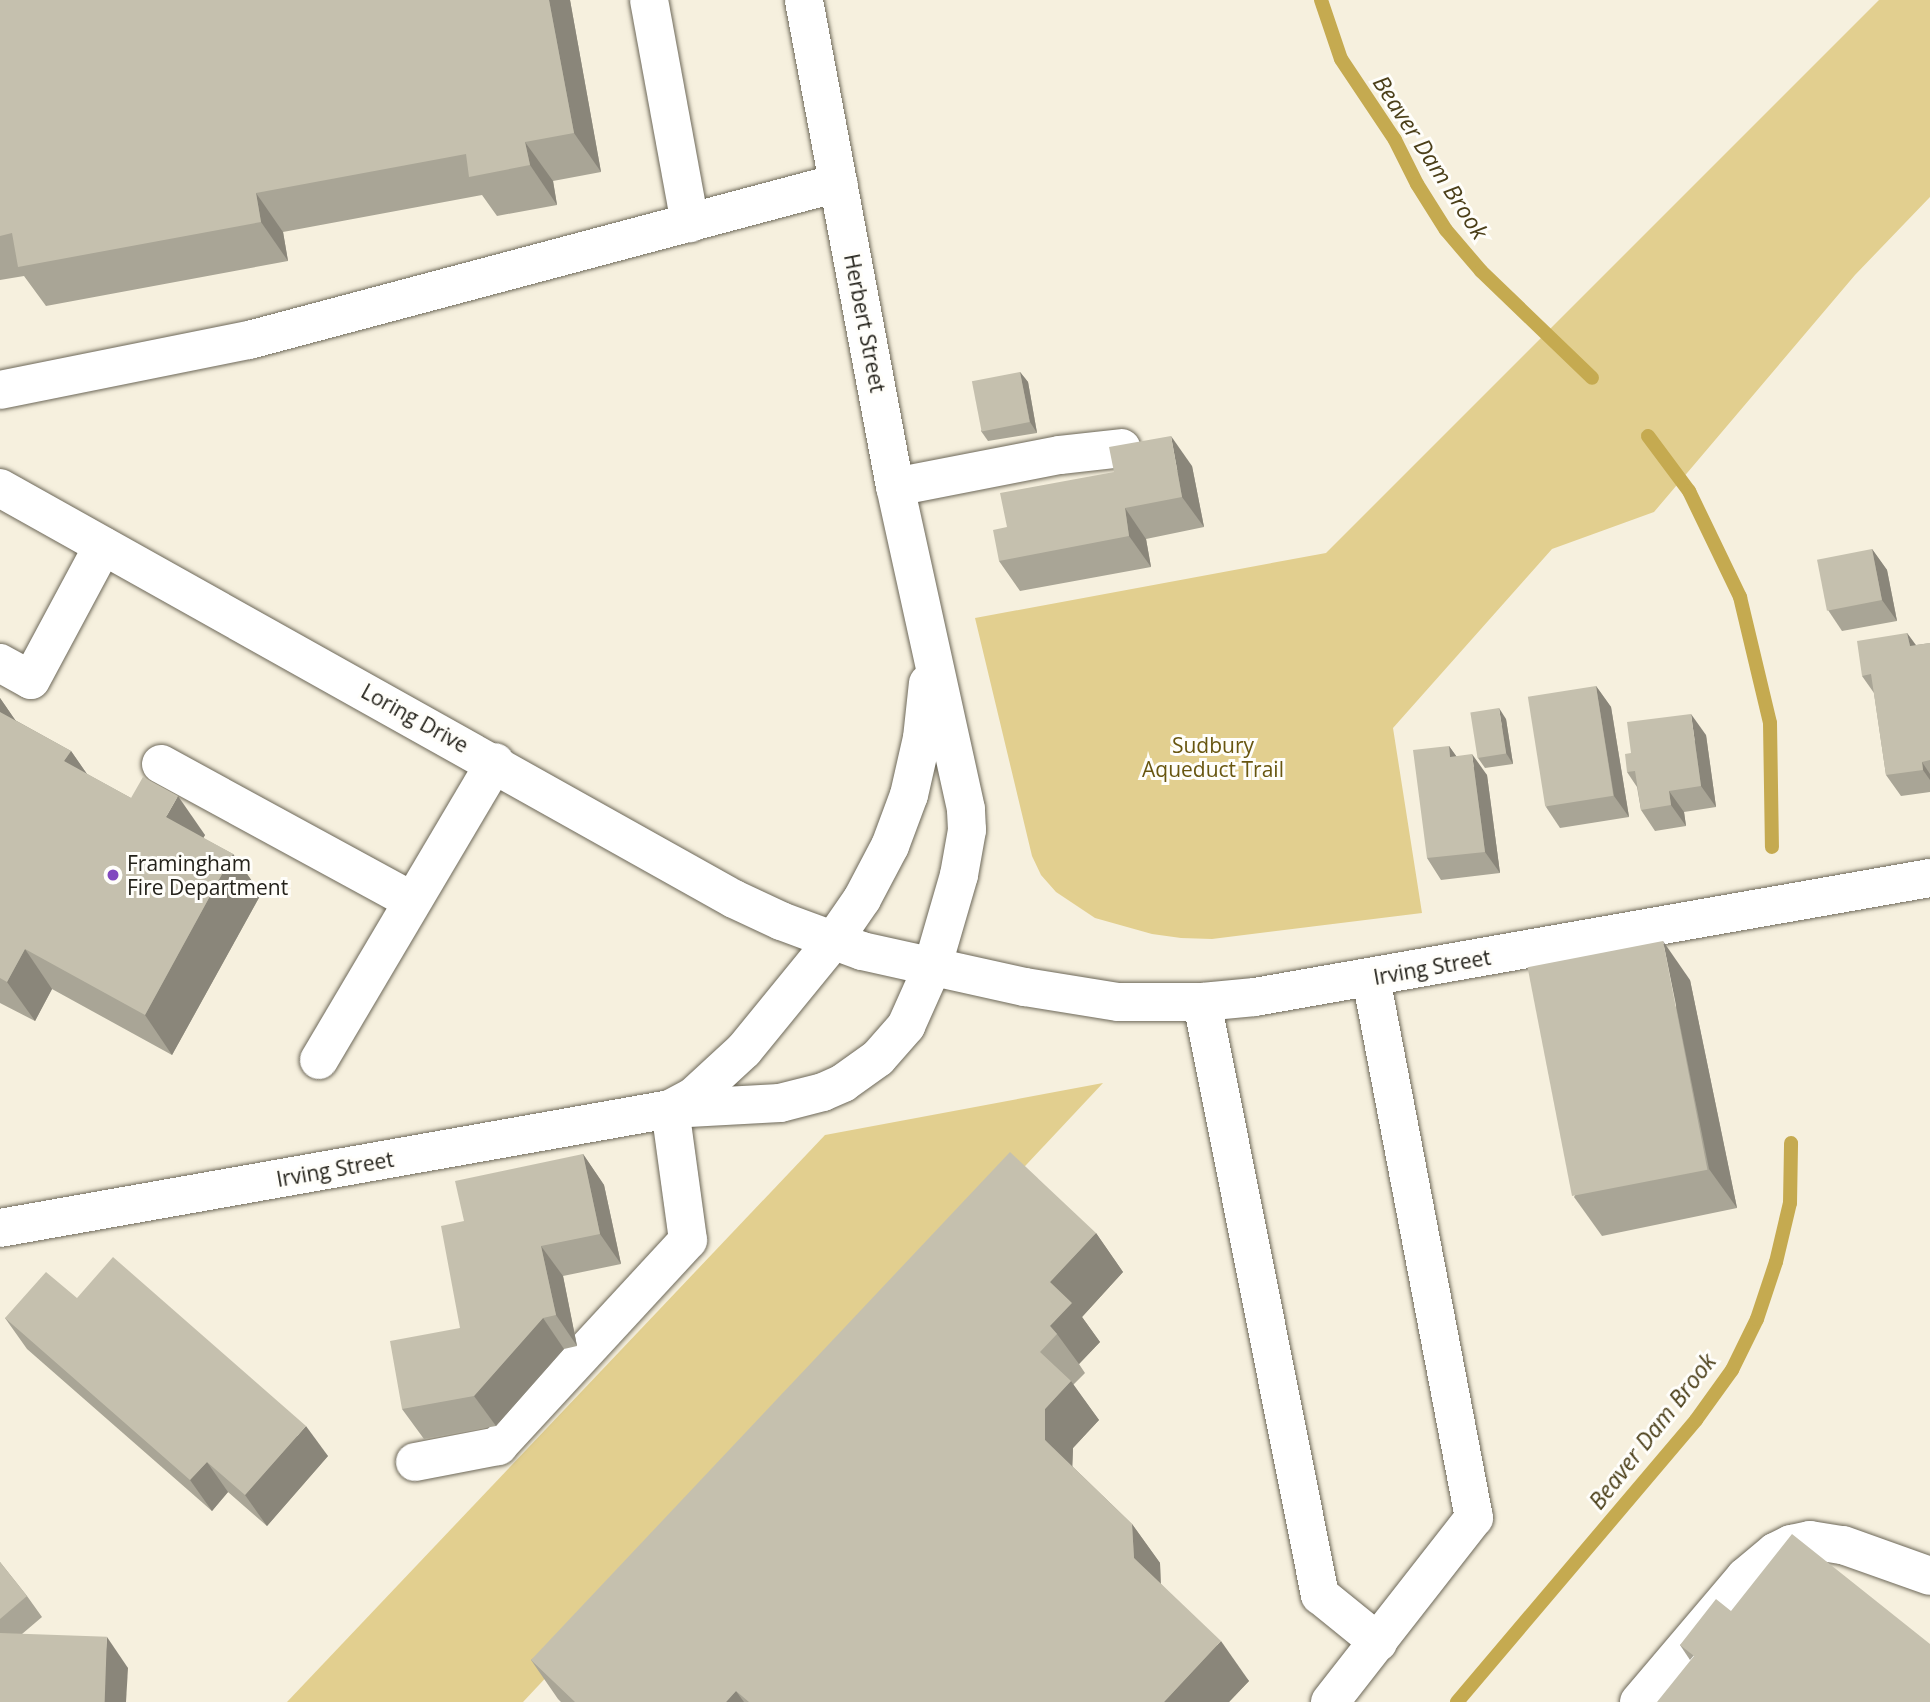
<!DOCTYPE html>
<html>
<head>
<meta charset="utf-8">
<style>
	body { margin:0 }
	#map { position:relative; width:1930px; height:1702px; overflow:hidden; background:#f6f0de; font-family:"Open Sans",sans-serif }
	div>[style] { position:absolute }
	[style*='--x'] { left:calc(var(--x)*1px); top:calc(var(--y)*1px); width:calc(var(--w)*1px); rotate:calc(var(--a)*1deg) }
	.green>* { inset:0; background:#e2cf8f }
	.stream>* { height:14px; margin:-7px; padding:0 7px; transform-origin:7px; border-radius:7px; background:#c5aa50 }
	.roads { filter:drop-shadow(0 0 2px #6d6859) drop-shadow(0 0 2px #6d6859) }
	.minor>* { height:38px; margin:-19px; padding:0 19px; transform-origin:19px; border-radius:19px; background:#fff }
	.wall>* { inset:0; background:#a9a596 }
	.shaded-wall>* { inset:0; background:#8a867a }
	.building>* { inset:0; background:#c5c0ae; transform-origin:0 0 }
	.dots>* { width:19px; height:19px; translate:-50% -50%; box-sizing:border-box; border:4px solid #fffefa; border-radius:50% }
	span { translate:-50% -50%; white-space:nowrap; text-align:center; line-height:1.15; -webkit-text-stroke:6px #fffefa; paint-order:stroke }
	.street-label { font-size:21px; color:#24221b }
	.park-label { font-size:21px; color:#685610 }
	.poi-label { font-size:21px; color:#24221b }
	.left { translate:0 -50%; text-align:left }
	.water-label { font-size:23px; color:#4b3f19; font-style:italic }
</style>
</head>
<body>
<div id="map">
	<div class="green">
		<i style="clip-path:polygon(1879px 0,1930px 0,1930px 197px,1855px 275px,1654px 512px,1552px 549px,1393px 728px,1422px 913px,1212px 939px,1181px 938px,1152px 934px,1095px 918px,1056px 892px,1041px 875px,1032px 856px,975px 618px,1326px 553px)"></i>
		<i style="clip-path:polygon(1103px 1083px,523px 1702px,287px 1702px,825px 1135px)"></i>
	</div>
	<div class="stream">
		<i style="--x:1321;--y:0;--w:62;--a:71.3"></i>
		<i style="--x:1341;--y:59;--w:97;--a:56.3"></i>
		<i style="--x:1395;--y:140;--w:49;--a:63.4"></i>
		<i style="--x:1417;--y:184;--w:54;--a:57.8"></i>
		<i style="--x:1446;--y:230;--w:54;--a:49.5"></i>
		<i style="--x:1481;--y:271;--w:154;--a:43.9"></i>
		<i style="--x:1648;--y:436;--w:69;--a:53.3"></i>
		<i style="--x:1689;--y:491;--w:118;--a:64.3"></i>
		<i style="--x:1740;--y:597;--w:130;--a:76.6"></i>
		<i style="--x:1770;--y:723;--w:124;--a:89.1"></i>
		<i style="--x:1457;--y:1702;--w:370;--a:-49.7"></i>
		<i style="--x:1696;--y:1420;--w:62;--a:-54.2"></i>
		<i style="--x:1732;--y:1370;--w:57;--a:-63.9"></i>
		<i style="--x:1757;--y:1319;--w:60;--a:-71.6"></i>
		<i style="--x:1776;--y:1262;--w:61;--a:-76.7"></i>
		<i style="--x:1790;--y:1203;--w:60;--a:-89"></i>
	</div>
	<div class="roads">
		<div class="minor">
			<i style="--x:649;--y:0;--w:227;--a:79.6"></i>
			<i style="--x:0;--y:390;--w:254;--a:-11.4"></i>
			<i style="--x:249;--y:340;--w:610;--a:-14.93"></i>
			<i style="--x:895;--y:487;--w:168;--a:-11"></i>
			<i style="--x:1060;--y:455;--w:62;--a:-6.4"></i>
			<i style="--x:0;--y:488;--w:841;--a:29.25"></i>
			<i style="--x:734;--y:899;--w:52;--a:25.1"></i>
			<i style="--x:781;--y:921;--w:86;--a:20.3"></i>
			<i style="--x:862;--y:951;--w:167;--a:12.5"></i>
			<i style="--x:1025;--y:987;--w:94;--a:9.2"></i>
			<i style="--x:1118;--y:1002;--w:84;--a:0"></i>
			<i style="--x:1202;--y:1002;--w:53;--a:-5.4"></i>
			<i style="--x:1255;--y:997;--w:685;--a:-10"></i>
			<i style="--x:0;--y:663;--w:35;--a:29"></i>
			<i style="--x:31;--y:680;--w:152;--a:-61.8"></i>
			<i style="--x:161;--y:764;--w:286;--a:28.6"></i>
			<i style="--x:1202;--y:1002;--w:605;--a:78.75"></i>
			<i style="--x:1320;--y:1595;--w:75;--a:39"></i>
			<i style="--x:319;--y:1060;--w:346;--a:-59.4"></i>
			<i style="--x:670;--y:1109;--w:26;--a:-28"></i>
			<i style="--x:693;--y:1097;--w:69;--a:-42.7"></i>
			<i style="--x:744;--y:1050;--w:141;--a:-50.8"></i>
			<i style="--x:833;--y:941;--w:51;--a:-55.4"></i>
			<i style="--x:862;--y:899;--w:60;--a:-62.2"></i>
			<i style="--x:890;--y:846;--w:54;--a:-69.6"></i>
			<i style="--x:909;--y:795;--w:58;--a:-77.2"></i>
			<i style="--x:922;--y:738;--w:55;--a:-83.8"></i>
			<i style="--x:0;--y:1228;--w:680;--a:-10.07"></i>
			<i style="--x:670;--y:1109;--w:110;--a:-3.1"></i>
			<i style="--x:780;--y:1103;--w:44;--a:-14.3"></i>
			<i style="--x:823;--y:1092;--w:22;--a:-24"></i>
			<i style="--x:843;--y:1083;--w:43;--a:-35.5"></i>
			<i style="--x:878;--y:1058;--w:43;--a:-48.8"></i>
			<i style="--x:906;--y:1026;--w:64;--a:-65.9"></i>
			<i style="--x:932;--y:968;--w:97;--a:-73.8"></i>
			<i style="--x:959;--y:875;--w:46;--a:-79.9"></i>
			<i style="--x:967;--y:830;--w:21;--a:-93"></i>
			<i style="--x:966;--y:809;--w:330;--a:-102.4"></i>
			<i style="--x:895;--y:487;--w:495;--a:-100.6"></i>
			<i style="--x:415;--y:1462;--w:85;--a:-10.9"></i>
			<i style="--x:498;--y:1446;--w:280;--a:-47.3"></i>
			<i style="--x:688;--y:1240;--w:132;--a:-97.8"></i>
			<i style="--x:1330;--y:1702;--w:234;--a:-52"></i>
			<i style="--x:1474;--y:1518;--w:550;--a:-100.8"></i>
			<i style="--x:1639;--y:1702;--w:164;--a:-49.7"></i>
			<i style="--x:1745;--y:1577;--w:39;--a:-40"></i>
			<i style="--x:1775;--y:1552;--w:18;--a:-27"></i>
			<i style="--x:1791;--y:1544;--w:19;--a:-12"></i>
			<i style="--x:1810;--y:1540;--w:33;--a:9"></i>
			<i style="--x:1843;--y:1545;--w:92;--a:19.6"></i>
		</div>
	</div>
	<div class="wall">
		<i style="clip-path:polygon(0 0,570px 0,601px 172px,553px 181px,557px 205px,497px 216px,482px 195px,283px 232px,288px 261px,46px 306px,24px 276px,0 280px)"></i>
		<i style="clip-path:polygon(1020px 372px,1028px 382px,1037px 433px,988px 441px,981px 431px)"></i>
		<i style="clip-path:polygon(1192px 466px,1204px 527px,1146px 539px,1151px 567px,1020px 591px,999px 561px,1007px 527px)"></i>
		<i style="clip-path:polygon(1872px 549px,1887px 570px,1897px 621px,1842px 631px,1828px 610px)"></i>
		<i style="clip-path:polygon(1907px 633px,1916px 645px,1930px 643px,1930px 792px,1901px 796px,1886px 775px,1874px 693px,1862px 676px)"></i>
		<i style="clip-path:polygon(1596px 686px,1611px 707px,1629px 817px,1560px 828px,1546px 807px)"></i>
		<i style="clip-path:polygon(0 698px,15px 720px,71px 751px,87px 774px,131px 798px,205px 835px,203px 838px,233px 854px,261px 894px,172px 1055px,52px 989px,35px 1021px,0 1003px)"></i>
		<i style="clip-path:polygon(1506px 719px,1513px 764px,1485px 768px,1478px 758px)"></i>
		<i style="clip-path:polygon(1706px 735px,1716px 807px,1684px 812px,1686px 826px,1655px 831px,1641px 810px,1637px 787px,1627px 772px)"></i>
		<i style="clip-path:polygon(1449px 746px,1456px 756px,1487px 775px,1500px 873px,1441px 880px,1427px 858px)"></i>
		<i style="clip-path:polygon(1690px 980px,1737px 1208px,1602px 1236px,1574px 1197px)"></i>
		<i style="clip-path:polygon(583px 1154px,604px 1185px,621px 1264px,563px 1276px,577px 1346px,564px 1349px,496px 1426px,424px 1439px,402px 1409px,460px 1328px,464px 1221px)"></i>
		<i style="clip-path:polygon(1096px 1233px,1123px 1272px,1082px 1317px,1100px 1342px,1079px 1364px,1085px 1373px,1073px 1385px,1099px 1420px,1073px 1448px,1072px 1466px,1132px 1524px,1160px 1563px,1161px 1584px,1249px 1681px,1229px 1702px,561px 1702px,558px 1699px,531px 1660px)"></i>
		<i style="clip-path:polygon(77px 1298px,328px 1456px,267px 1526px,228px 1492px,212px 1511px,27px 1349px,5px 1318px)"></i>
		<i style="clip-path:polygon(0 1562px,27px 1596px,42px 1617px,22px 1634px,128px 1668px,0 1702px)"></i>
		<i style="clip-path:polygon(1731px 1611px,1690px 1660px,1680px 1645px)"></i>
	</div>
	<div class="shaded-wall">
		<i style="clip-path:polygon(549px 0,570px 0,601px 172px,574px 133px)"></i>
		<i style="clip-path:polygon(525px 142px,553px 181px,557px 205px,530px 165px)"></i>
		<i style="clip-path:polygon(256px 193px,283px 232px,288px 261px,261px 222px)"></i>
		<i style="clip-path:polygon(1020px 372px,1028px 382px,1037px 433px,1030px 422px)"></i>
		<i style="clip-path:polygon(1171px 436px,1192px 466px,1204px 527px,1182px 497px)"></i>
		<i style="clip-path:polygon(1125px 508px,1146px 539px,1151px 567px,1129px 536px)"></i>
		<i style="clip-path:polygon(1872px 549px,1887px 570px,1897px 621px,1882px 600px)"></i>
		<i style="clip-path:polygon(1907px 633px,1922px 654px,1910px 646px)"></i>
		<i style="clip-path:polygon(1596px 686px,1611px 707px,1629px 817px,1614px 796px)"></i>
		<i style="clip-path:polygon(0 698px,27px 737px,0 717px)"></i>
		<i style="clip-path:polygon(1499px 708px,1506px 719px,1513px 764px,1506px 753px)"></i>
		<i style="clip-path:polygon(1691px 714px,1706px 735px,1716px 807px,1701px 786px)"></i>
		<i style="clip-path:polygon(1449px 746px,1464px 767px,1450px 757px)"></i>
		<i style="clip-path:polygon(71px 751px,98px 790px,64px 761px)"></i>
		<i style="clip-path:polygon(1472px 754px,1487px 775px,1500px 873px,1485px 852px)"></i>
		<i style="clip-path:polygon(1922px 762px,1930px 774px,1930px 780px,1923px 770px)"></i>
		<i style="clip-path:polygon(1669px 791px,1684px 812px,1686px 826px,1671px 805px)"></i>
		<i style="clip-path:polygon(178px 796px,205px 835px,193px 857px,166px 817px)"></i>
		<i style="clip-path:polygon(233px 854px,261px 894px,172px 1055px,145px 1015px)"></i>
		<i style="clip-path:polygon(1663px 941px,1690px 980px,1737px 1208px,1709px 1169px)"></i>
		<i style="clip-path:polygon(25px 949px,52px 989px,35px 1021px,7px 982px)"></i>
		<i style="clip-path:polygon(583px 1154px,604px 1185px,621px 1264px,600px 1234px)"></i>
		<i style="clip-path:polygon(1096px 1233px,1123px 1272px,1082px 1317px,1100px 1342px,1079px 1364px,1057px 1334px,1050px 1326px,1050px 1282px)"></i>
		<i style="clip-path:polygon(541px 1246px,563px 1276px,577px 1346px,556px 1315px)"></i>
		<i style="clip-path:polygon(543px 1318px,564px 1349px,496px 1426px,474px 1396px)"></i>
		<i style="clip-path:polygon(1071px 1381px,1099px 1420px,1073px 1448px,1072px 1479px,1045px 1440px,1045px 1409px)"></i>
		<i style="clip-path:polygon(306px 1426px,328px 1456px,267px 1526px,245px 1495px)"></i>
		<i style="clip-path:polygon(207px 1462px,228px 1492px,212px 1511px,190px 1480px)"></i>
		<i style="clip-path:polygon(1132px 1524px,1160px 1563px,1161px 1597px,1134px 1558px)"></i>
		<i style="clip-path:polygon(107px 1637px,128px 1668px,126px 1702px,102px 1702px)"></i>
		<i style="clip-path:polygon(1221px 1641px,1249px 1681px,1229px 1702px,1164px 1702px)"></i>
		<i style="clip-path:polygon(736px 1691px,744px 1702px,726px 1702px)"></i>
	</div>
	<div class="building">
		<i style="clip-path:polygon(0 0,549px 0,574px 133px,525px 142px,530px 165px,469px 177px,466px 154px,256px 193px,261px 222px,18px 267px,12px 233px,0 236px)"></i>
		<i style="left:1020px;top:372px;width:51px;height:49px;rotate:79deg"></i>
		<i style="clip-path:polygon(1171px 436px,1182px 497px,1125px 508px,1129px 536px,999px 561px,993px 530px,1007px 527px,1000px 493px,1114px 472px,1109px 447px)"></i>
		<i style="left:1872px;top:549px;width:52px;height:56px;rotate:79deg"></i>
		<i style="clip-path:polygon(1907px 633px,1910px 646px,1930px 643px,1930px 760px,1922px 762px,1923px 770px,1886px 775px,1871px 674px,1862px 676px,1857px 641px)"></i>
		<i style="left:1596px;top:686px;width:111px;height:69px;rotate:81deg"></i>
		<i style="left:1499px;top:708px;width:46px;height:29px;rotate:81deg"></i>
		<i style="clip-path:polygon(0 712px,71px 751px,64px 761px,131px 798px,143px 777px,178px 796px,166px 817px,233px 854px,145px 1015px,25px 949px,7px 982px,0 978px)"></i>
		<i style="clip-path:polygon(1691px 714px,1701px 786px,1669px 791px,1671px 805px,1641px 810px,1635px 771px,1627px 772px,1625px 754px,1631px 753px,1627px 722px)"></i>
		<i style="clip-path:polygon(1449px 746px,1450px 757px,1472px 754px,1485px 852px,1427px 858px,1413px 750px)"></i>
		<i style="left:1663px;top:941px;width:233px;height:138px;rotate:79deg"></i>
		<i style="clip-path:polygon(1010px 1152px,1096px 1233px,1050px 1282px,1072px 1303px,1050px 1326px,1057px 1334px,1040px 1352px,1071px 1381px,1045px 1409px,1045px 1440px,1132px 1524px,1134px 1558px,1221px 1641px,1164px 1702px,749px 1702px,736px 1691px,726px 1702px,575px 1702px,531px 1660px)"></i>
		<i style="clip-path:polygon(583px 1154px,600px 1234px,541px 1246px,556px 1315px,543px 1318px,474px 1396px,402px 1409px,390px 1341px,460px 1328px,441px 1226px,464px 1221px,455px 1181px)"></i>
		<i style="clip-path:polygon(113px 1257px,306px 1426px,245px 1495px,207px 1462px,190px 1480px,5px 1318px,46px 1272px,77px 1298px)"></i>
		<i style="clip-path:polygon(1792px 1534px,1930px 1644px,1930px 1702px,1657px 1702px,1694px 1656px,1680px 1645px,1716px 1599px,1731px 1611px)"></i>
		<i style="clip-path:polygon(0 1562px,27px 1596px,0 1619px)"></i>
		<i style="left:0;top:1633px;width:107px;height:69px;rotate:2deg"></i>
	</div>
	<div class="dots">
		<i style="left:113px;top:875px;background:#8148bf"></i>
	</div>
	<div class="street-label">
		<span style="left:865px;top:323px;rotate:79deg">Herbert Street</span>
		<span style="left:415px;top:718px;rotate:29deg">Loring Drive</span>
		<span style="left:1432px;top:967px;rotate:-10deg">Irving Street</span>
		<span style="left:335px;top:1169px;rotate:-10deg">Irving Street</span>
	</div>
	<div class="park-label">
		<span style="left:1213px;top:757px">Sudbury<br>Aqueduct Trail</span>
	</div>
	<div class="poi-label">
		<span class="left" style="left:127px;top:875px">Framingham<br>Fire Department</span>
	</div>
	<div class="water-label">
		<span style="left:1431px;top:157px;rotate:57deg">Beaver Dam Brook</span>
		<span style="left:1652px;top:1431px;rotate:-52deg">Beaver Dam Brook</span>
	</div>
</div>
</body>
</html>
